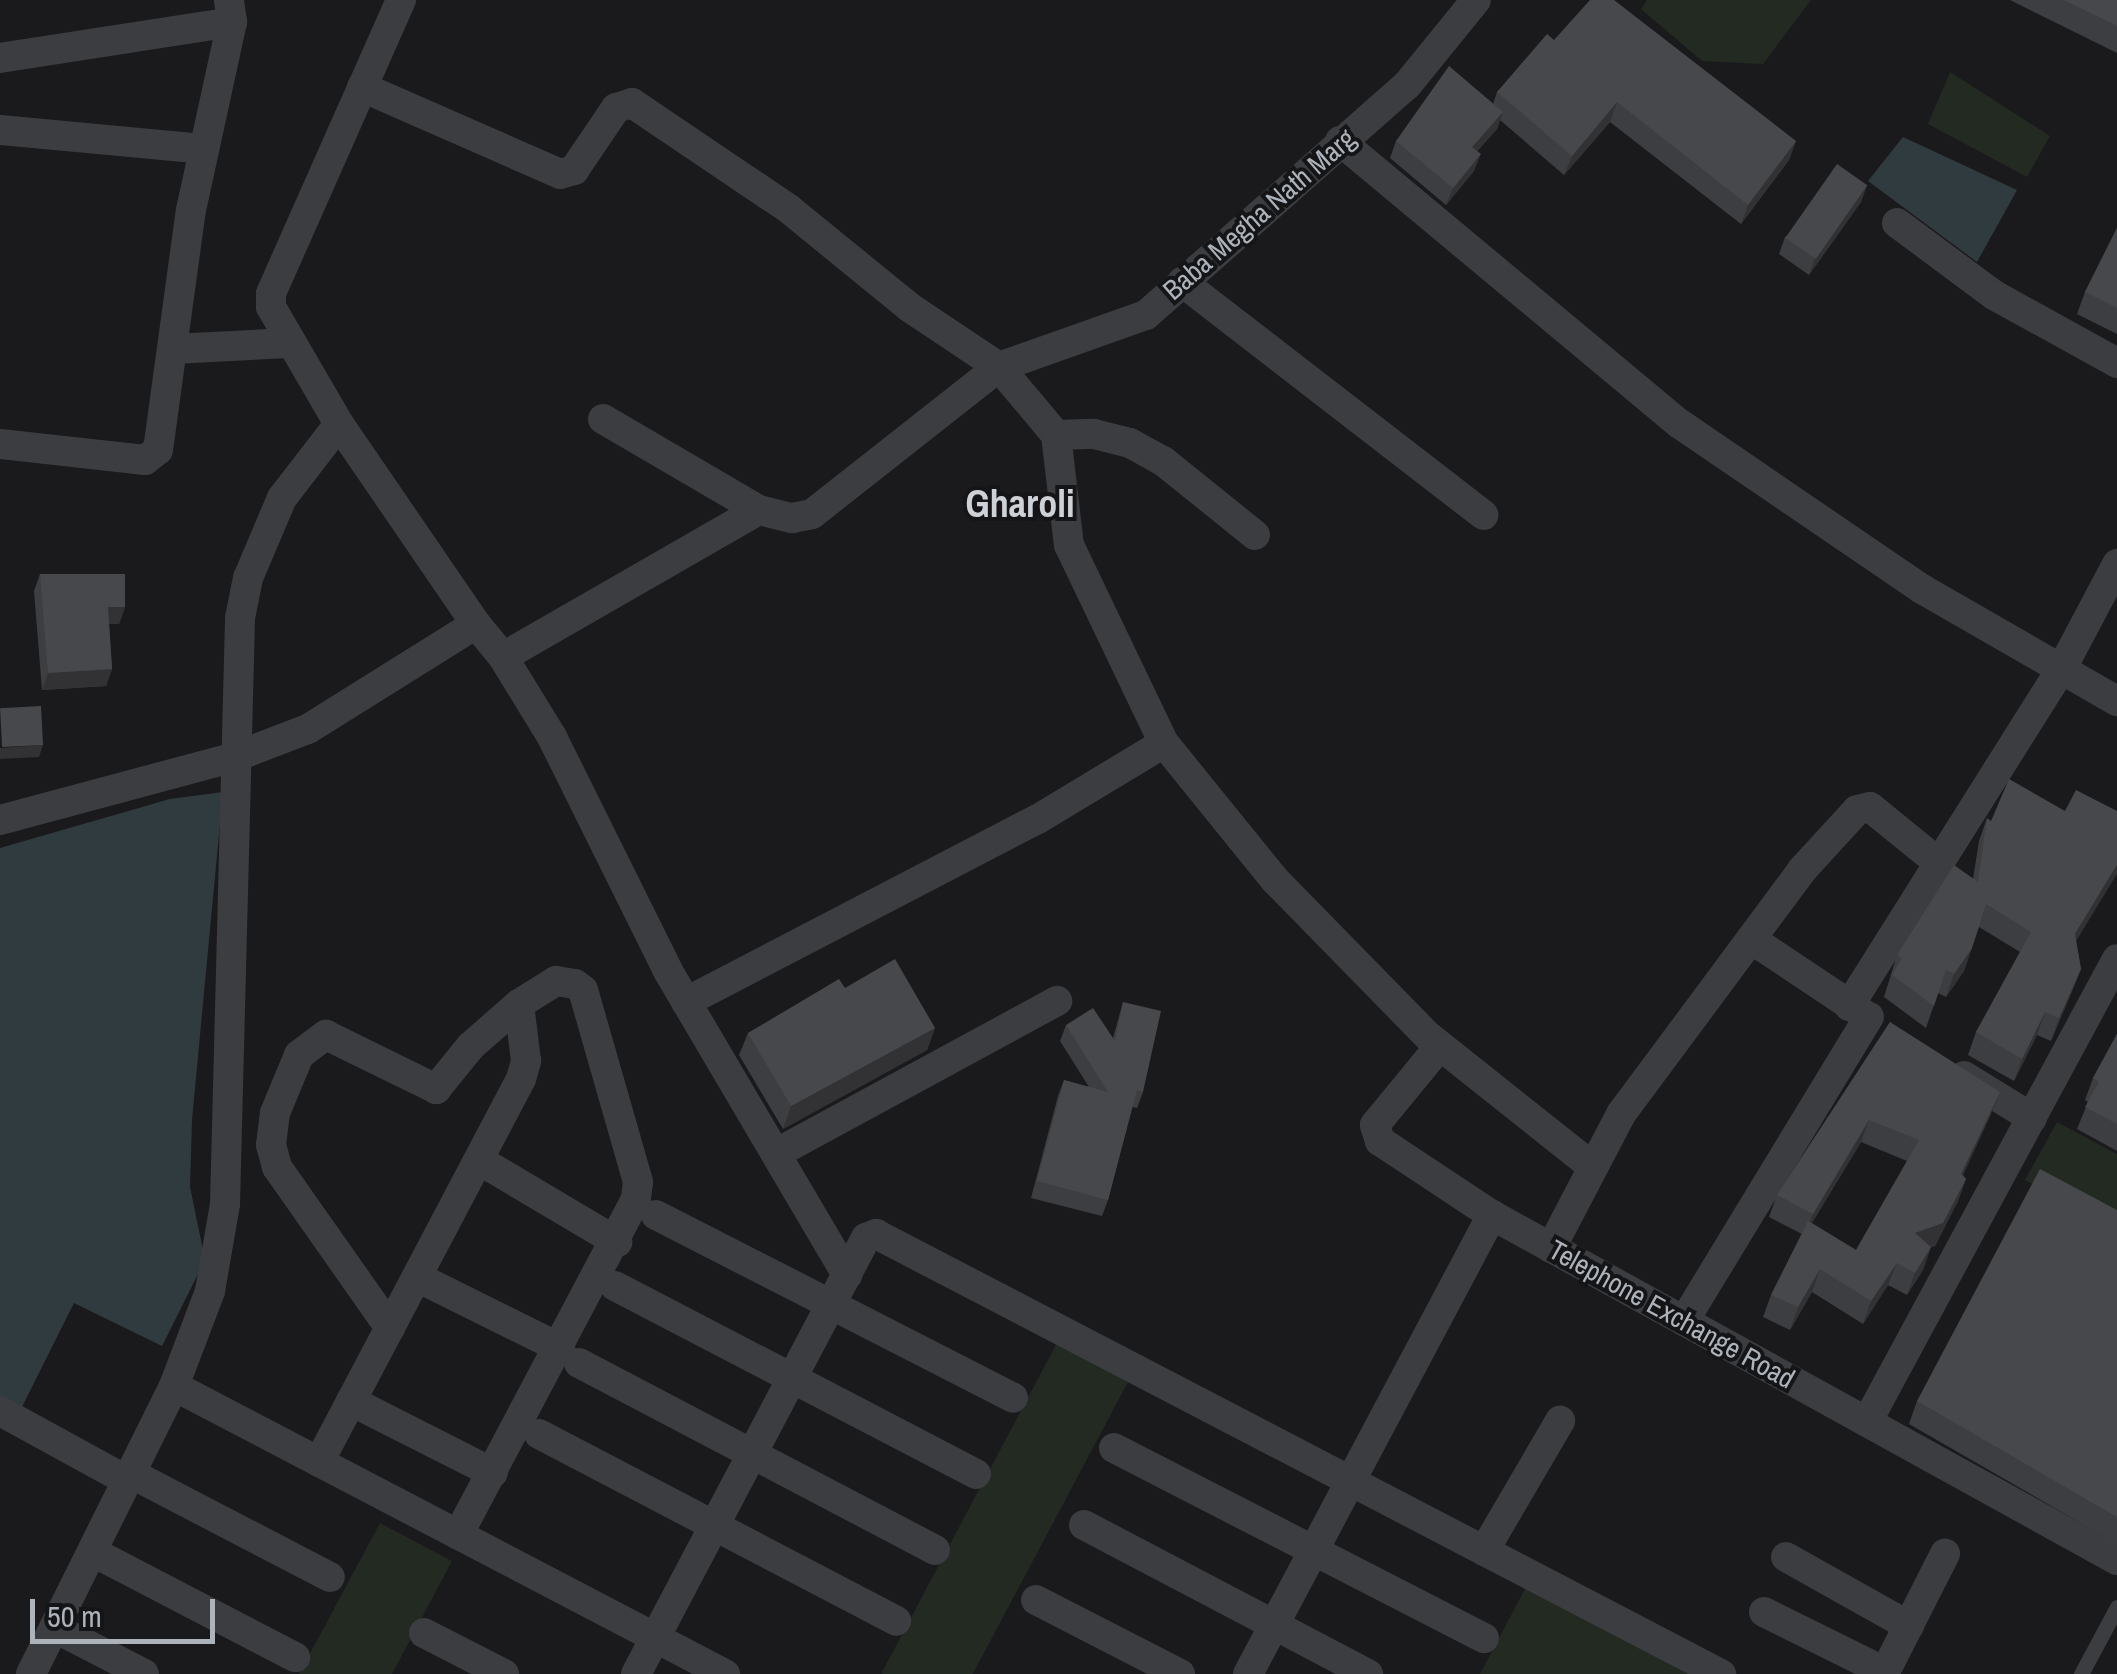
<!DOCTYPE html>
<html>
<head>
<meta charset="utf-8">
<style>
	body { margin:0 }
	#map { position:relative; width:2117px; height:1674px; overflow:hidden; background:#1a1a1c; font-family:"Archivo Narrow",sans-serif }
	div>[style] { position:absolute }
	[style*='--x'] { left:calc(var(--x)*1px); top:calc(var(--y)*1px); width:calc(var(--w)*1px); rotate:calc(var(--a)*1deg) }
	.green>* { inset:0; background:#222a22; transform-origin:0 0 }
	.water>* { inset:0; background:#303b40 }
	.service>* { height:15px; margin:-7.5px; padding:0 7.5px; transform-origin:7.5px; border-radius:7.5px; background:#3b3d41 }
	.minor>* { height:30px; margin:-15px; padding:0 15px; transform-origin:15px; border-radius:15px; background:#3b3d41 }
	.wall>* { inset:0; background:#3d3e41 }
	.shaded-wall>* { inset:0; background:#323235 }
	.building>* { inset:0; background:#47484c; transform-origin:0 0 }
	span { translate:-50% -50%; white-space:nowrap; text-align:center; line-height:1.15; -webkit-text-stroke:8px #151517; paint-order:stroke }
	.street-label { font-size:28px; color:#adb3bb }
	.district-label { font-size:38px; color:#ced2d7; font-weight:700 }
	.scale { position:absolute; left:30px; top:1599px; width:185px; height:45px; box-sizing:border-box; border:5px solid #adb3bb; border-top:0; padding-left:12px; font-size:30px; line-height:35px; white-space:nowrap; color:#adb3bb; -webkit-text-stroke:8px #151517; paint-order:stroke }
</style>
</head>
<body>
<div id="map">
	<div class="green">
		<i style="clip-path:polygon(1647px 0,1811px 0,1763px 64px,1702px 61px,1641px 9px)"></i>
		<i style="clip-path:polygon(1950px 72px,2050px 136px,2027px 177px,1928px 124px)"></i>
		<i style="clip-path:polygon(2057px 1122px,2117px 1154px,2117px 1229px,2025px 1180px)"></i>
		<i style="left:1057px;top:1343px;width:81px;height:374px;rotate:28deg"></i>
		<i style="clip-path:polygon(380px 1523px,452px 1561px,392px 1674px,299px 1674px)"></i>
		<i style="clip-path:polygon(1526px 1587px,1693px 1674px,1480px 1674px)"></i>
	</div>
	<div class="water">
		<i style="clip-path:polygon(1903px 137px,2017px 190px,1977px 262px,1868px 181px)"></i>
		<i style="clip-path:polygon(223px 792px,192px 1120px,190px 1187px,205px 1260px,162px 1346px,74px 1303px,18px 1415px,0 1406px,0 848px,170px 799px)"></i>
	</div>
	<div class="service">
		<i style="--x:2081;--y:1674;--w:76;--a:-61.8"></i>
	</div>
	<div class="minor">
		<i style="--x:401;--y:0;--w:321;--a:113.9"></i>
		<i style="--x:271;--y:294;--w:13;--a:90"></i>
		<i style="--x:271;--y:307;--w:135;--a:59.8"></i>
		<i style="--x:339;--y:424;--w:242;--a:55.6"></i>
		<i style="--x:0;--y:58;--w:235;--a:-8.8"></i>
		<i style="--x:362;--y:87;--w:216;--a:23.7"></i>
		<i style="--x:560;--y:174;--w:15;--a:-16"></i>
		<i style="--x:574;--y:170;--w:75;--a:-55.9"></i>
		<i style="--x:616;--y:108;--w:17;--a:-17"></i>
		<i style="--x:632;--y:103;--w:189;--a:34"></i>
		<i style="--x:789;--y:209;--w:155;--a:39.2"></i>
		<i style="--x:909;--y:307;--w:108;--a:33.7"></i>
		<i style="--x:999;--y:367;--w:89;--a:50"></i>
		<i style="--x:1056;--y:435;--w:111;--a:83.3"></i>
		<i style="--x:1069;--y:545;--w:220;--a:64.4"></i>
		<i style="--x:0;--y:130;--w:204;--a:5.3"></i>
		<i style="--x:1340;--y:141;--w:442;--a:39.8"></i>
		<i style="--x:1680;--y:424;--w:293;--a:34.3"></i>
		<i style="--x:1922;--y:589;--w:225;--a:29.9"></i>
		<i style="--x:1897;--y:223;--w:121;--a:36.6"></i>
		<i style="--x:1994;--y:295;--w:141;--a:28.9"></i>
		<i style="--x:1182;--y:282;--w:381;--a:37.7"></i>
		<i style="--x:173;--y:349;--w:114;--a:-3"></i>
		<i style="--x:603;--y:419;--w:181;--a:30.3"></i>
		<i style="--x:1056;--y:435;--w:38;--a:-2"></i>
		<i style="--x:1094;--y:434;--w:37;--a:14"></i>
		<i style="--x:1130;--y:443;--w:38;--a:29"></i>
		<i style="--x:1163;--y:461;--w:118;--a:38.8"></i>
		<i style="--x:0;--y:444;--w:146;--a:6.3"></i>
		<i style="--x:145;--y:460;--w:16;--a:-38"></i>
		<i style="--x:158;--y:450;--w:242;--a:-82.2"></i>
		<i style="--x:191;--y:210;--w:192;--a:-77.7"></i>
		<i style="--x:232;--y:22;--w:22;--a:-98"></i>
		<i style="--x:503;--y:657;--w:94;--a:58.5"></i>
		<i style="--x:552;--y:737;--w:261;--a:63.6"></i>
		<i style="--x:668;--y:971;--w:353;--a:59.5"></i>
		<i style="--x:0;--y:820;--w:240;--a:-15"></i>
		<i style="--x:232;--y:758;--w:81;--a:-20.9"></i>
		<i style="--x:308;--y:729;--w:198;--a:-32"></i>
		<i style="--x:476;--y:624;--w:43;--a:50.7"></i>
		<i style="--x:503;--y:657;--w:295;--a:-29.9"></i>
		<i style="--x:759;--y:510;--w:34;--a:14"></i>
		<i style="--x:792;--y:518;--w:20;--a:-11"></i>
		<i style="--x:812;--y:514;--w:238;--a:-38.2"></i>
		<i style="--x:999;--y:367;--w:156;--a:-19.5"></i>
		<i style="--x:1146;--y:315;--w:348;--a:-41.4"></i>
		<i style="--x:1407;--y:85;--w:109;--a:-50.9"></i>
		<i style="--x:1751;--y:939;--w:137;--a:33.7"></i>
		<i style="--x:686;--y:1002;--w:397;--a:-27.5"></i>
		<i style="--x:1038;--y:819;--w:147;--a:-31.1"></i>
		<i style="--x:1164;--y:743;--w:176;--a:51"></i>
		<i style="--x:1275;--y:880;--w:219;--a:45.6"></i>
		<i style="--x:1428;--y:1036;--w:207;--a:38.5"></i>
		<i style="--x:1849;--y:1006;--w:400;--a:-57.8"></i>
		<i style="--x:2062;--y:668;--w:118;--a:-62.1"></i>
		<i style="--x:1439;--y:1047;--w:101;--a:129.4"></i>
		<i style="--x:1375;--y:1125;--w:17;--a:73"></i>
		<i style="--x:1380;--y:1141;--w:134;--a:33.5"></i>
		<i style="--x:1492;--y:1215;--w:714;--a:28.9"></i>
		<i style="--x:1964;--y:1076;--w:80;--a:31.7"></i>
		<i style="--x:777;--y:1153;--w:319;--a:-28.5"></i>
		<i style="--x:479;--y:1160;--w:161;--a:30.7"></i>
		<i style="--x:656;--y:1215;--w:401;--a:27.1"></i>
		<i style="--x:1551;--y:1248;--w:151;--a:-62.4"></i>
		<i style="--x:1621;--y:1114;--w:304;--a:-53.4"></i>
		<i style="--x:1802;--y:870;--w:81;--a:-47.5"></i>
		<i style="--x:1857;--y:810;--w:13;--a:-13"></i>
		<i style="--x:1870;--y:807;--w:89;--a:39.1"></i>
		<i style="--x:417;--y:1277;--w:160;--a:26.4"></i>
		<i style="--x:615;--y:1286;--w:407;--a:27.5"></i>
		<i style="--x:1684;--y:1321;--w:356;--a:-58.7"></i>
		<i style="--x:390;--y:1328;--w:197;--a:-125.1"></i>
		<i style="--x:277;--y:1167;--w:23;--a:-105"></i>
		<i style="--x:271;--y:1145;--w:32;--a:-83"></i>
		<i style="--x:275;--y:1113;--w:63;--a:-67.5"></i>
		<i style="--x:299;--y:1055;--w:34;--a:-37"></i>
		<i style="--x:326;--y:1035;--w:123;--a:26.1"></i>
		<i style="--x:436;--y:1089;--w:55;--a:-50.9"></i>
		<i style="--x:471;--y:1046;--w:64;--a:-41.2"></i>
		<i style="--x:519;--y:1004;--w:44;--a:-31.9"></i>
		<i style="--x:556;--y:981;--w:19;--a:9"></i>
		<i style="--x:575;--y:984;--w:10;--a:37"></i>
		<i style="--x:583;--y:990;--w:200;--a:74"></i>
		<i style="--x:638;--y:1182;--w:17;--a:97"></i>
		<i style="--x:636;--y:1199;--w:380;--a:117.9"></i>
		<i style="--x:579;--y:1363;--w:402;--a:27.7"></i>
		<i style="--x:174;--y:1386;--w:622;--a:27.6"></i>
		<i style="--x:351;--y:1401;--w:159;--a:26.9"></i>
		<i style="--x:0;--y:1411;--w:146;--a:28.7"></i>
		<i style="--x:1867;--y:1422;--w:526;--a:-61.63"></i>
		<i style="--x:539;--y:1434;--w:403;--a:27.6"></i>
		<i style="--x:1114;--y:1448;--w:416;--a:27.2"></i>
		<i style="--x:319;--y:1462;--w:433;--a:-62.2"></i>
		<i style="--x:521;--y:1079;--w:19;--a:-74"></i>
		<i style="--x:526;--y:1061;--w:57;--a:-97"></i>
		<i style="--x:132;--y:1474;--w:223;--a:27.5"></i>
		<i style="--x:1084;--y:1525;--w:321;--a:27.7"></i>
		<i style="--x:1484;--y:1551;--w:151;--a:-59.7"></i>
		<i style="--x:93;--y:1552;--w:228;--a:27.5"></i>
		<i style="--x:1786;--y:1557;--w:141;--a:29.3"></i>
		<i style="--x:1036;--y:1600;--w:162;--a:27.2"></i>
		<i style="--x:1764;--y:1612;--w:135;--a:26.4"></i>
		<i style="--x:55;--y:1628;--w:100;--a:27.3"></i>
		<i style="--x:424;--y:1633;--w:90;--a:27.1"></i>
		<i style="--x:31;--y:1674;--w:322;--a:-63.6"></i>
		<i style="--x:174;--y:1386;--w:102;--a:-69.2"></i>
		<i style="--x:210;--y:1291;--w:88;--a:-80.2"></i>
		<i style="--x:225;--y:1204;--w:586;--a:-88.53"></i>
		<i style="--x:240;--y:618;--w:41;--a:-78.7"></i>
		<i style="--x:248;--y:578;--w:87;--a:-67"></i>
		<i style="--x:282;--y:498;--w:93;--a:-52.4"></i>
		<i style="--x:636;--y:1674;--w:493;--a:-62.2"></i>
		<i style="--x:866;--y:1238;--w:11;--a:-22"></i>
		<i style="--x:876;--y:1234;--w:953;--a:27.51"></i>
		<i style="--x:1248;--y:1674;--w:520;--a:-62.01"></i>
		<i style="--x:1884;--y:1674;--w:135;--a:-63.1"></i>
	</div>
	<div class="wall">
		<i style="clip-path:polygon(2010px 0,2117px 0,2117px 53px)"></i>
		<i style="clip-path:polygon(1554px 40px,1796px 141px,1789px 160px,1741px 224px,1610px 122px,1564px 175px,1500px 120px,1497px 129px,1477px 151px,1474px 171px,1446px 205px,1390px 158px,1396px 141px,1493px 104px,1497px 92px)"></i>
		<i style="clip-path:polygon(1867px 185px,1861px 202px,1809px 275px,1779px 254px,1785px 237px)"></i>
		<i style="clip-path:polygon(2117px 228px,2117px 334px,2077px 314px,2085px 292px)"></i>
		<i style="clip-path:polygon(40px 574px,125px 607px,119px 624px,109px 624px,112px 669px,106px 686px,42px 690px,34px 591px)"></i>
		<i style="clip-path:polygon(1987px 818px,2076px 941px,2081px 969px,2051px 1041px,2037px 1035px,2014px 1081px,1968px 1055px,1976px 1032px,2020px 952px,1979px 927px,1964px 971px,1946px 997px,1938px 993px,1926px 1028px,1884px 997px,1897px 955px,1973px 879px,1979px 841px)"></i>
		<i style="clip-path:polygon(845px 988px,935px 1028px,927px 1050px,783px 1129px,739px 1055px,748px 1033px)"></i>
		<i style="clip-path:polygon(1123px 1002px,1143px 1092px,1137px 1108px,1132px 1107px,1108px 1200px,1102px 1216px,1031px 1198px,1058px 1096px,1064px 1080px,1089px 1087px,1060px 1041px,1066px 1025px,1113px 1038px)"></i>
		<i style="clip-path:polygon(evenodd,1890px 1022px,1991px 1114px,1963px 1175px,1966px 1179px,1958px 1201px,1935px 1246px,1931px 1247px,1923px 1270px,1907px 1295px,1888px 1285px,1863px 1324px,1812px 1292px,1790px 1330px,1763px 1317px,1771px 1295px,1802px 1234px,1769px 1217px,1777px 1195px,1890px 1022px,1861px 1142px,1907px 1161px,1856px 1250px,1812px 1223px,1861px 1142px)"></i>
		<i style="clip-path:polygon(2117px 1034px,2117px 1151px,2077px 1129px,2088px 1102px,2085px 1100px,2093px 1078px)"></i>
		<i style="clip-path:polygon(2117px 1210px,2117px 1544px,1909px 1424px,1917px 1401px)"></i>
	</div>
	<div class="shaded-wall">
		<i style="clip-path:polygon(1617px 102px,1610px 122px,1564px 175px,1572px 156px)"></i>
		<i style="clip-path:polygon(1503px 112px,1497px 129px,1466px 164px,1472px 147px)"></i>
		<i style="clip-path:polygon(1796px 141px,1789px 160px,1741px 224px,1748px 205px)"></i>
		<i style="clip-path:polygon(1481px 154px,1474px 171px,1446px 205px,1453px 188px)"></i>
		<i style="clip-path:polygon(1867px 185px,1861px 202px,1809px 275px,1815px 258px)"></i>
		<i style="clip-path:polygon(108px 607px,125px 607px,119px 624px,102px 624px)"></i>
		<i style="clip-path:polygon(112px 669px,106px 686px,42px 690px,48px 673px)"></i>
		<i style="clip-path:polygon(43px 745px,39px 757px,0 759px,0 748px)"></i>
		<i style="clip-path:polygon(2117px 865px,2117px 874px,2067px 956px,2075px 934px)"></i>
		<i style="clip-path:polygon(1972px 948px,1964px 971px,1946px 997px,1954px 974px)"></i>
		<i style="clip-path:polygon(2081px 969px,2072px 992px,2051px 1041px,2059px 1018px)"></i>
		<i style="clip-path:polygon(2045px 1012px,2037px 1035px,2014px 1081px,2022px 1059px)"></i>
		<i style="clip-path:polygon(935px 1028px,927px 1050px,783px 1129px,791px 1106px)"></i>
		<i style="clip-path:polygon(2000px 1092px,1991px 1114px,1953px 1196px,1961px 1174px)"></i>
		<i style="clip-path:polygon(1869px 1120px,1861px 1142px,1804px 1236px,1813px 1214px)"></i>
		<i style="clip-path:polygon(1966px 1179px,1958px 1201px,1935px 1246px,1907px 1256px,1915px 1233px)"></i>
		<i style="clip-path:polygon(1931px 1247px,1923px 1270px,1907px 1295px,1915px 1273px)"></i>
		<i style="clip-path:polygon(1897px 1263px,1888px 1285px,1863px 1324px,1871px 1301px)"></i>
		<i style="clip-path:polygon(1820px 1269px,1812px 1292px,1790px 1330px,1798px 1307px)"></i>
	</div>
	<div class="building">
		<i style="clip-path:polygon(1590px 0,1614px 0,1796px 141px,1748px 205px,1617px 102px,1572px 156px,1497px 92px,1547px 34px,1554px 40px)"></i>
		<i style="clip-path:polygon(2064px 0,2117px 0,2117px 26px)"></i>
		<i style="clip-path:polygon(1449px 66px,1503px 112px,1472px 147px,1481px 154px,1453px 188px,1396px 141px)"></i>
		<i style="left:1837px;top:164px;width:37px;height:90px;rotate:35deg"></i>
		<i style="clip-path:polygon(2117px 228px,2117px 308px,2085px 292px)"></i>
		<i style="clip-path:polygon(40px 574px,125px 574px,125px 607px,108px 607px,112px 669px,48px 673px)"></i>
		<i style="left:41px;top:706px;width:39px;height:41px;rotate:87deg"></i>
		<i style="clip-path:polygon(2009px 779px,2065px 811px,2076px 790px,2117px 811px,2117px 865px,2075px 934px,2081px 969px,2059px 1018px,2045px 1012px,2022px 1059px,1976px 1032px,2031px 932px,1986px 904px,1972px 948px,1954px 974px,1946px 970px,1934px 1006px,1892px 975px,1902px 958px,1897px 955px,1954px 865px,1978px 882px,1987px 818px,1991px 821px)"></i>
		<i style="clip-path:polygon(895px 959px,935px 1028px,791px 1106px,748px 1033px,839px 979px,845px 988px)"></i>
		<i style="clip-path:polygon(1123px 1002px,1161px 1011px,1143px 1092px,1137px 1090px,1108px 1200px,1037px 1181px,1064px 1080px,1108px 1092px,1066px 1025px,1093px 1008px,1115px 1041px)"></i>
		<i style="clip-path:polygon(1890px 1022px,2000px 1092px,1961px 1174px,1966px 1179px,1943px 1223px,1915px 1233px,1931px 1247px,1915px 1273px,1897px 1263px,1871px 1301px,1820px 1269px,1798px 1307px,1771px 1295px,1808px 1221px,1856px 1250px,1919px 1140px,1869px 1120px,1813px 1214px,1777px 1195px)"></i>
		<i style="clip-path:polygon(2117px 1034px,2117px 1124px,2085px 1107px,2099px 1082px,2093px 1078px)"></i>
		<i style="clip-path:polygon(2040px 1169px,2117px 1210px,2117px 1517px,1917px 1401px)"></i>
	</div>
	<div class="street-label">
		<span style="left:1259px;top:214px;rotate:-41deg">Baba Megha Nath Marg</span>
		<span style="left:1672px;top:1314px;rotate:29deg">Telephone Exchange Road</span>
	</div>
	<div class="district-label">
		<span style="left:1020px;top:504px">Gharoli</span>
	</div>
	<div class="scale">50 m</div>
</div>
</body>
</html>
